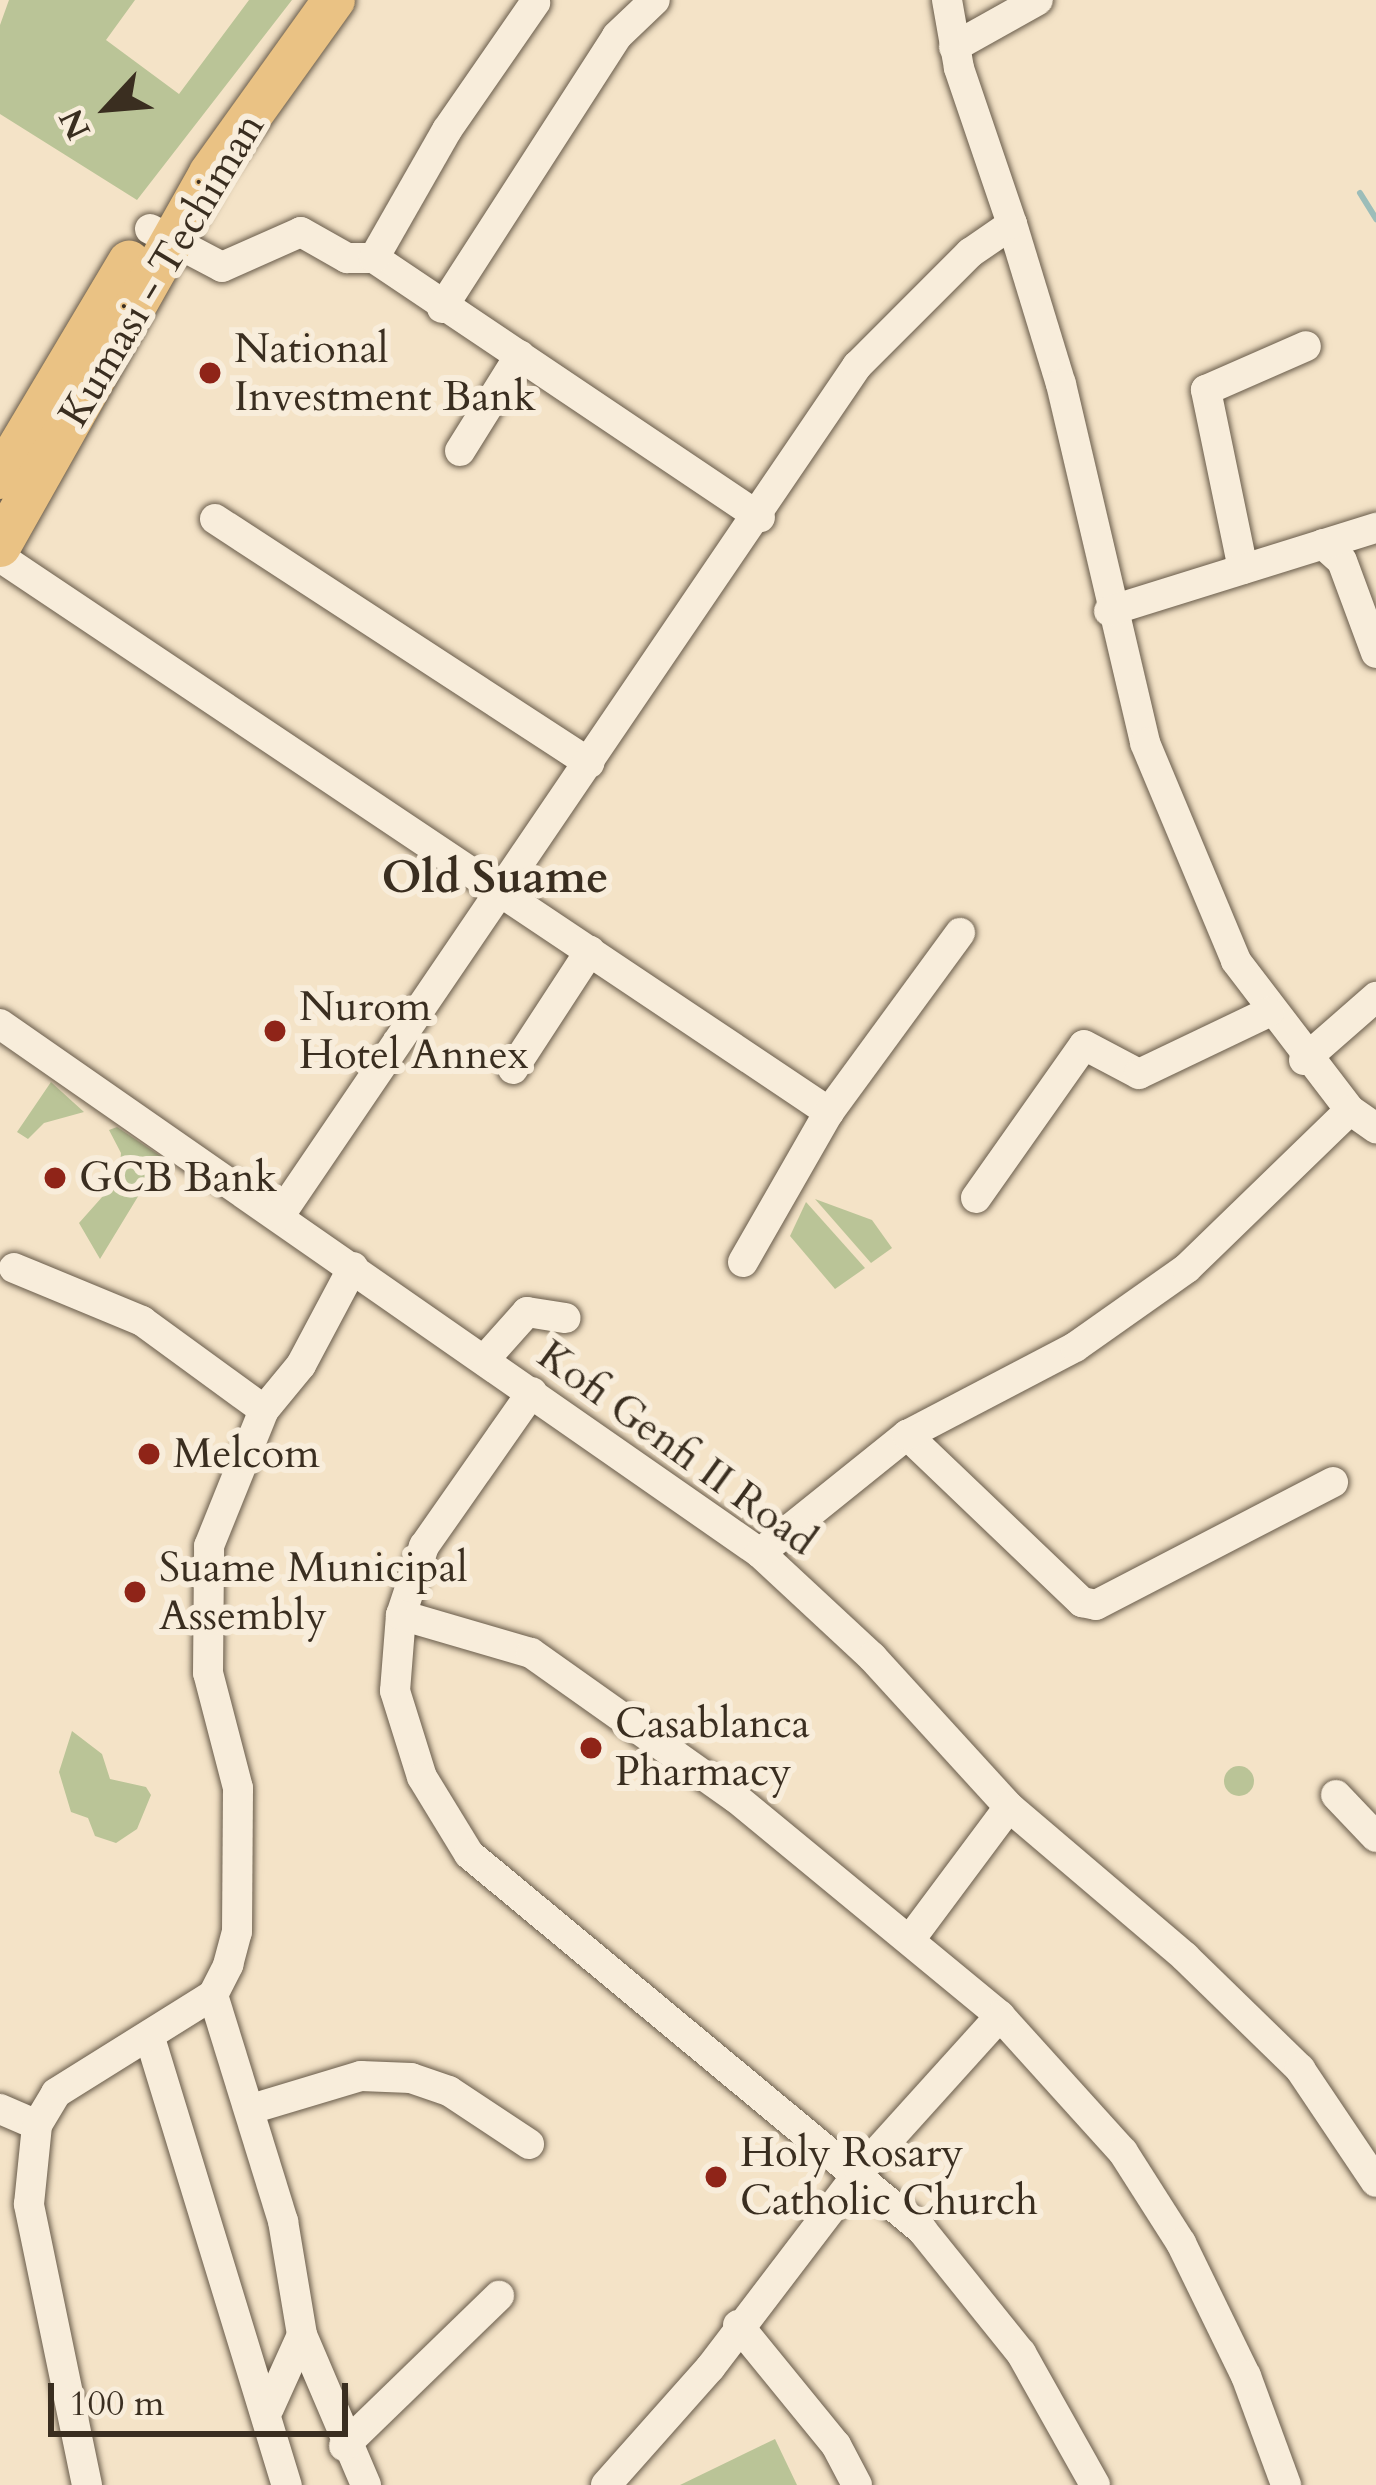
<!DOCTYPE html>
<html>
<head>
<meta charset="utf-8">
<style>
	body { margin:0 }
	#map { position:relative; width:1376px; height:2485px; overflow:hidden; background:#f4e3c7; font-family:Cardo,serif }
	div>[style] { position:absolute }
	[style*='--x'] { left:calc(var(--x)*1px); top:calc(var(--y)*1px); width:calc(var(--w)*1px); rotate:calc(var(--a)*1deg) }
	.green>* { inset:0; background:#bac497 }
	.round { border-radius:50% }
	.stream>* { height:6px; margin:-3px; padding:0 3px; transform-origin:3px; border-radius:3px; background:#9cbdb9 }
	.roads { filter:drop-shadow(0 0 3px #685b4a) drop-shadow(0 0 3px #685b4a) }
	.minor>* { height:30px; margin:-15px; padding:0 15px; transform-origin:15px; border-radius:15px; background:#f8eddb }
	.highway>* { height:42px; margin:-21px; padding:0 21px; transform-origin:21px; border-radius:21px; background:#eac284 }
	.dots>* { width:33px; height:33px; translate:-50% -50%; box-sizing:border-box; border:6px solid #f8eddb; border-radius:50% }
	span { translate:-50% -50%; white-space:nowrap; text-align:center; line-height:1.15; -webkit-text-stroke:12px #f8eddb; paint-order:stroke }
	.street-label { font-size:42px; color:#3a2e20 }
	.poi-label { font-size:42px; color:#3a2e20 }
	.left { translate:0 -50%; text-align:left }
	.neighbourhood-label { font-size:45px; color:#3a2e20; font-weight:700 }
	.north { position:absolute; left:48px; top:48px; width:120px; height:120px; -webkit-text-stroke:9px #f8eddb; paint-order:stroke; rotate:244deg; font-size:33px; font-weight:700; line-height:48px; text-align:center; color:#3a2e20 }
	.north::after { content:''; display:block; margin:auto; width:42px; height:54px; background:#3a2e20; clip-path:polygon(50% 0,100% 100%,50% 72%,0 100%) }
	.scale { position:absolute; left:48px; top:2383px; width:300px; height:54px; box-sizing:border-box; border:6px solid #3a2e20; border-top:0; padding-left:15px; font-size:36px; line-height:42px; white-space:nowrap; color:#3a2e20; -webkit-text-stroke:9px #f8eddb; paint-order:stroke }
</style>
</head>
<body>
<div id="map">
	<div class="green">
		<i style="clip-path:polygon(9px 0,135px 0,106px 40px,179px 94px,249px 0,292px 0,137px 200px,0 114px,0 25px)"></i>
		<i style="clip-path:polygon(51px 1082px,84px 1112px,44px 1123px,28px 1139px,17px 1132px)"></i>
		<i style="clip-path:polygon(117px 1127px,162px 1157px,100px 1259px,79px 1223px,119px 1178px,121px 1153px,109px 1130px)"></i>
		<i style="clip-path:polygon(815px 1199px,872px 1220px,892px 1248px,871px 1263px)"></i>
		<i style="clip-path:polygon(806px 1202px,865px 1268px,835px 1289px,790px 1236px)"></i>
		<i style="clip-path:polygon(72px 1731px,102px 1754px,110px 1779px,146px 1787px,151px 1795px,137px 1829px,116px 1843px,95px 1836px,88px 1818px,71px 1812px,59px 1772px)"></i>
		<i class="round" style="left:1224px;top:1766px;width:30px;height:30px"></i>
		<i style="clip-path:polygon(775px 2439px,797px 2485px,680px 2485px)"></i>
	</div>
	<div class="stream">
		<i style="--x:1360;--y:193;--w:31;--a:58"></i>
	</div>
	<div class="roads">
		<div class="minor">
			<i style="--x:954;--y:47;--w:96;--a:-29.2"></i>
			<i style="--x:1012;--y:224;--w:167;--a:73"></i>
			<i style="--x:1061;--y:384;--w:369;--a:76.8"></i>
			<i style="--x:1145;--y:743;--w:236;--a:67.3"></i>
			<i style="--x:1236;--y:961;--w:188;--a:52.6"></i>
			<i style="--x:150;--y:229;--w:81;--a:27.8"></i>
			<i style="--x:222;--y:267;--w:86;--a:-23.9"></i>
			<i style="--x:301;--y:232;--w:53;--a:29.5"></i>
			<i style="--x:347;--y:258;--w:27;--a:0"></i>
			<i style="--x:374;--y:258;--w:465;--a:33.9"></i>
			<i style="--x:374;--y:258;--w:147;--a:-60.3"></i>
			<i style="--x:447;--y:130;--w:155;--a:-55.3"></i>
			<i style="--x:442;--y:308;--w:323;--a:-57.2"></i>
			<i style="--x:617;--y:36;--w:52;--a:-43.5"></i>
			<i style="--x:460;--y:451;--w:113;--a:-58"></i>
			<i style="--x:215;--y:519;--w:447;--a:33.1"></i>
			<i style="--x:1323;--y:544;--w:25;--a:42"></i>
			<i style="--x:1342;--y:561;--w:98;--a:69.7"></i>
			<i style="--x:0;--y:557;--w:998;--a:33.8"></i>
			<i style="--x:829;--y:1112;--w:222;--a:-53.8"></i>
			<i style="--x:1243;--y:569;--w:183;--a:-101.7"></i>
			<i style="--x:1206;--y:390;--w:109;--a:-23.7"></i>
			<i style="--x:1109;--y:611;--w:280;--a:-17.3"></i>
			<i style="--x:0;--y:1024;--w:926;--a:34.84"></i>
			<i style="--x:760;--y:1553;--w:153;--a:42.9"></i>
			<i style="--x:872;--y:1657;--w:203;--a:47.6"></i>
			<i style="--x:1009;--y:1807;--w:231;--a:40.4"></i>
			<i style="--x:1185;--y:1957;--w:161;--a:44.2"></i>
			<i style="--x:1300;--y:2069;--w:136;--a:56.1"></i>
			<i style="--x:1304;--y:1060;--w:96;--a:-41.2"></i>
			<i style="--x:513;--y:1069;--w:141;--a:-56.9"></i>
			<i style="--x:976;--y:1198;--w:187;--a:-54.8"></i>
			<i style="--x:1084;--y:1045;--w:62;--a:27.8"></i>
			<i style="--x:1139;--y:1074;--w:144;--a:-25.5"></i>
			<i style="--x:280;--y:1215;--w:1027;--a:-55.8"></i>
			<i style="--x:857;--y:366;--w:160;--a:-45"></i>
			<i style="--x:970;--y:253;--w:51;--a:-34.6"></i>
			<i style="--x:1012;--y:224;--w:165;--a:-108.8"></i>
			<i style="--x:959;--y:68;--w:69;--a:-100"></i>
			<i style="--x:743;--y:1262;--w:173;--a:-60.2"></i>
			<i style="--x:14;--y:1268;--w:139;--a:22.5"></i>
			<i style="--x:142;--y:1321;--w:151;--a:36.1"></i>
			<i style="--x:485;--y:1359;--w:63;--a:-48.2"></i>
			<i style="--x:527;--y:1312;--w:39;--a:9"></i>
			<i style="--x:532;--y:1392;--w:188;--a:125"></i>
			<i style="--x:424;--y:1546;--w:73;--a:108.4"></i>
			<i style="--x:401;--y:1615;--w:76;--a:94.5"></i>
			<i style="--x:395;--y:1691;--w:90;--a:72.6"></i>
			<i style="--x:422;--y:1777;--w:90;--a:58.6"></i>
			<i style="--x:469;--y:1854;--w:589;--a:39.69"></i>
			<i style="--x:922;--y:2230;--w:158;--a:51.2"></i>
			<i style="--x:1021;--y:2353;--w:151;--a:60.7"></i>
			<i style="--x:907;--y:1435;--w:242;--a:43.7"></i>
			<i style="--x:1082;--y:1602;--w:14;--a:12"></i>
			<i style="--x:1096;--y:1605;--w:267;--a:-27.4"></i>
			<i style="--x:760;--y:1553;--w:189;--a:-38.8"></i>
			<i style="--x:907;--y:1435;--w:190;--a:-27.6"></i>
			<i style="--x:1075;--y:1347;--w:137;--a:-35.2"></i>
			<i style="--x:1187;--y:1268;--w:227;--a:-44.1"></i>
			<i style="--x:1350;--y:1110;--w:32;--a:35"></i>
			<i style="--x:401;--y:1615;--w:135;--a:16.3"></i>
			<i style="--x:531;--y:1653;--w:251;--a:35.3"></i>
			<i style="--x:736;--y:1798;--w:342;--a:39.5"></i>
			<i style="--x:1000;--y:2016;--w:183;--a:47.9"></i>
			<i style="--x:1123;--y:2152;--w:108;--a:57.5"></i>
			<i style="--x:1181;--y:2243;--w:148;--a:64"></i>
			<i style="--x:1246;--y:2376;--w:116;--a:69.8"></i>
			<i style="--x:1336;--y:1795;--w:58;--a:46.4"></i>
			<i style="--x:912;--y:1937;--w:162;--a:-53.3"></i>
			<i style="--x:213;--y:1995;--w:237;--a:72.8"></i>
			<i style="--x:283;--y:2221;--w:116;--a:80.5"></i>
			<i style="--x:302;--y:2335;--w:163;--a:66.9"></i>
			<i style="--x:150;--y:2038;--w:468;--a:73"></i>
			<i style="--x:0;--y:2109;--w:40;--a:23.4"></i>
			<i style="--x:251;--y:2109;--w:115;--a:-16.7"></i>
			<i style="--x:361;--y:2076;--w:50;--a:2.3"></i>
			<i style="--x:411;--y:2078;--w:40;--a:18.9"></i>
			<i style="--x:449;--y:2091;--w:96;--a:33.5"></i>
			<i style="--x:738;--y:2325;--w:155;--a:50.8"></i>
			<i style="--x:836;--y:2445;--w:45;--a:62.3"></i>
			<i style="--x:269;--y:2408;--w:80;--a:-65.7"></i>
			<i style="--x:344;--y:2446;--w:216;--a:-44.1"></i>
			<i style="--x:87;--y:2485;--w:287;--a:-101.7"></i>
			<i style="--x:29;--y:2204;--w:79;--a:-84.2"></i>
			<i style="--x:37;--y:2125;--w:37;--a:-59"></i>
			<i style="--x:56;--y:2093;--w:185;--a:-32"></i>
			<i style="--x:213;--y:1995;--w:34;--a:-63"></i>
			<i style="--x:228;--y:1965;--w:34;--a:-75"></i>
			<i style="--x:237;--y:1932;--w:144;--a:-89.6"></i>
			<i style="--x:238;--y:1788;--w:119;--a:-104.6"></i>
			<i style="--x:208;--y:1673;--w:127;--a:-89.5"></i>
			<i style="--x:209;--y:1546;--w:147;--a:-68"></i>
			<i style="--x:264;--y:1410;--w:58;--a:-50.6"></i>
			<i style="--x:301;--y:1365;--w:111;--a:-62"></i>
			<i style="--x:606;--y:2485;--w:157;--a:-48.4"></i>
			<i style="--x:710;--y:2368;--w:248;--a:-52.7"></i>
			<i style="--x:860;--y:2171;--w:209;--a:-47.9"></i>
		</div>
		<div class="highway">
			<i style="--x:0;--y:478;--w:252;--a:-59.2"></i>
			<i style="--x:0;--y:546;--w:428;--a:-60.6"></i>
			<i style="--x:210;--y:173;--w:213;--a:-54.4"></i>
		</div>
	</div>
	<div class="dots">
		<i style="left:210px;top:373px;background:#8f2418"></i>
		<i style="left:275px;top:1031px;background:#8f2418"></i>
		<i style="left:55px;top:1178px;background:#8f2418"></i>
		<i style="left:149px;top:1454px;background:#8f2418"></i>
		<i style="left:135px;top:1592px;background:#8f2418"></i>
		<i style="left:591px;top:1748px;background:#8f2418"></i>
		<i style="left:716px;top:2177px;background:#8f2418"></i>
	</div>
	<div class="street-label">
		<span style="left:162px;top:270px;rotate:-59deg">Kumasi - Techiman</span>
		<span style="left:677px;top:1448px;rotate:36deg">Kofi Genfi II Road</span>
	</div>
	<div class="poi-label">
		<span class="left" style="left:234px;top:373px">National<br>Investment Bank</span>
		<span class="left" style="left:299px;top:1031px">Nurom<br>Hotel Annex</span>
		<span class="left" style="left:79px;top:1178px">GCB Bank</span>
		<span class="left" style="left:173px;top:1454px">Melcom</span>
		<span class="left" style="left:159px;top:1592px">Suame Municipal<br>Assembly</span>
		<span class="left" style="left:615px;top:1748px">Casablanca<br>Pharmacy</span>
		<span class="left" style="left:740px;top:2177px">Holy Rosary<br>Catholic Church</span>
	</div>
	<div class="neighbourhood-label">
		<span style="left:495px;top:878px">Old Suame</span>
	</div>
	<div class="north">N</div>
	<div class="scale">100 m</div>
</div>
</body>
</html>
